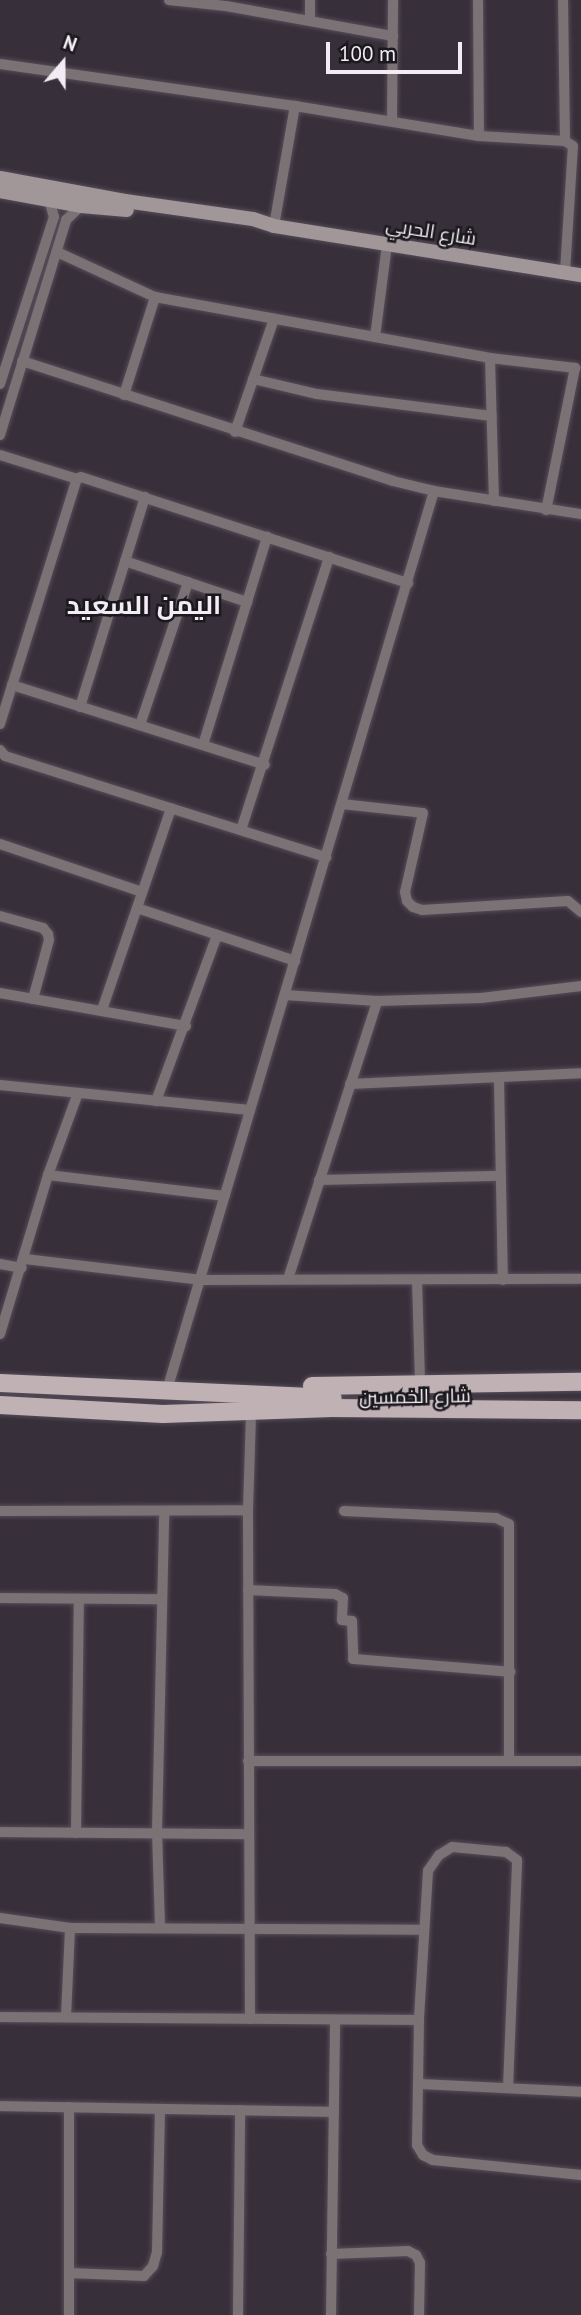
<!DOCTYPE html>
<html>
<head>
<meta charset="utf-8">
<style>
	body { margin:0 }
	#map { position:relative; width:581px; height:2315px; overflow:hidden; background:#372f3a; font-family:"PT Sans",Cairo,sans-serif }
	div>[style] { position:absolute }
	[style*='--x'] { left:calc(var(--x)*1px); top:calc(var(--y)*1px); width:calc(var(--w)*1px); rotate:calc(var(--a)*1deg) }
	.roads { filter:drop-shadow(0 0 2px #554d58) drop-shadow(0 0 2px #554d58) }
	.street>* { height:10px; margin:-5px; padding:0 5px; transform-origin:5px; border-radius:5px; background:#7a7274 }
	.secondary>* { height:14px; margin:-7px; padding:0 7px; transform-origin:7px; border-radius:7px; background:#a19698 }
	.primary>* { height:18px; margin:-9px; padding:0 9px; transform-origin:9px; border-radius:9px; background:#c0b1b5 }
	span { translate:-50% -50%; white-space:nowrap; text-align:center; line-height:1.15; -webkit-text-stroke:5px #1c191e; paint-order:stroke }
	.street-label { font-size:19px; color:#f2edf4 }
	.district-label { font-size:26px; color:#f2edf4; font-weight:700 }
	.north { position:absolute; left:28px; top:28px; width:70px; height:70px; -webkit-text-stroke:5px #1c191e; paint-order:stroke; rotate:20deg; font-size:19px; font-weight:700; line-height:28px; text-align:center; color:#f2edf4 }
	.north::after { content:''; display:block; margin:auto; width:24px; height:32px; background:#f2edf4; clip-path:polygon(50% 0,100% 100%,50% 72%,0 100%) }
	.scale { position:absolute; left:326px; top:42px; width:136px; height:32px; box-sizing:border-box; border:4px solid #f2edf4; border-top:0; padding-left:9px; font-size:21px; line-height:24px; white-space:nowrap; color:#f2edf4; -webkit-text-stroke:5px #1c191e; paint-order:stroke }
</style>
</head>
<body>
<div id="map">
	<div class="roads">
		<div class="street">
			<i style="--x:169;--y:0;--w:57;--a:6"></i>
			<i style="--x:226;--y:6;--w:170;--a:10.2"></i>
			<i style="--x:478;--y:0;--w:136;--a:89.6"></i>
			<i style="--x:310;--y:21;--w:21;--a:-90"></i>
			<i style="--x:0;--y:64;--w:298;--a:8.1"></i>
			<i style="--x:295;--y:106;--w:186;--a:9.3"></i>
			<i style="--x:479;--y:136;--w:86;--a:3.3"></i>
			<i style="--x:565;--y:141;--w:141;--a:-90.8"></i>
			<i style="--x:392;--y:121;--w:121;--a:-89.5"></i>
			<i style="--x:274;--y:226;--w:122;--a:-80.1"></i>
			<i style="--x:57;--y:252;--w:108;--a:24.7"></i>
			<i style="--x:565;--y:272;--w:126;--a:-86.4"></i>
			<i style="--x:573;--y:146;--w:9;--a:-148"></i>
			<i style="--x:375;--y:337;--w:94;--a:-82.6"></i>
			<i style="--x:490;--y:358;--w:143;--a:88.4"></i>
			<i style="--x:22;--y:361;--w:390;--a:17.9"></i>
			<i style="--x:393;--y:481;--w:42;--a:13.7"></i>
			<i style="--x:434;--y:491;--w:149;--a:8.9"></i>
			<i style="--x:253;--y:379;--w:66;--a:13.2"></i>
			<i style="--x:317;--y:394;--w:176;--a:7.2"></i>
			<i style="--x:0;--y:384;--w:176;--a:-72.1"></i>
			<i style="--x:54;--y:217;--w:18;--a:-106"></i>
			<i style="--x:124;--y:395;--w:103;--a:-72.4"></i>
			<i style="--x:155;--y:297;--w:341;--a:10.3"></i>
			<i style="--x:490;--y:358;--w:86;--a:6.7"></i>
			<i style="--x:575;--y:368;--w:145;--a:101.5"></i>
			<i style="--x:235;--y:432;--w:120;--a:-71"></i>
			<i style="--x:0;--y:435;--w:225;--a:-72.9"></i>
			<i style="--x:66;--y:220;--w:21;--a:-43"></i>
			<i style="--x:0;--y:455;--w:81;--a:17.3"></i>
			<i style="--x:125;--y:561;--w:129;--a:18.6"></i>
			<i style="--x:12;--y:685;--w:265;--a:17.5"></i>
			<i style="--x:80;--y:707;--w:220;--a:-72.8"></i>
			<i style="--x:0;--y:724;--w:257;--a:-72.6"></i>
			<i style="--x:77;--y:479;--w:4;--a:-27"></i>
			<i style="--x:81;--y:477;--w:344;--a:18"></i>
			<i style="--x:140;--y:725;--w:151;--a:-71.4"></i>
			<i style="--x:203;--y:745;--w:218;--a:-72.9"></i>
			<i style="--x:0;--y:750;--w:8;--a:50"></i>
			<i style="--x:5;--y:756;--w:337;--a:17.5"></i>
			<i style="--x:342;--y:804;--w:81;--a:6.3"></i>
			<i style="--x:423;--y:813;--w:81;--a:102.8"></i>
			<i style="--x:405;--y:892;--w:9;--a:77"></i>
			<i style="--x:407;--y:901;--w:8;--a:45"></i>
			<i style="--x:413;--y:907;--w:9;--a:18"></i>
			<i style="--x:422;--y:910;--w:146;--a:-3.5"></i>
			<i style="--x:568;--y:901;--w:17;--a:40"></i>
			<i style="--x:241;--y:830;--w:287;--a:-72.1"></i>
			<i style="--x:0;--y:844;--w:150;--a:18.7"></i>
			<i style="--x:137;--y:908;--w:167;--a:18.5"></i>
			<i style="--x:0;--y:916;--w:45;--a:15.6"></i>
			<i style="--x:43;--y:928;--w:8;--a:50"></i>
			<i style="--x:48;--y:934;--w:6;--a:81"></i>
			<i style="--x:49;--y:940;--w:61;--a:105.2"></i>
			<i style="--x:0;--y:993;--w:189;--a:10.1"></i>
			<i style="--x:285;--y:995;--w:92;--a:3.7"></i>
			<i style="--x:377;--y:1001;--w:104;--a:-1.7"></i>
			<i style="--x:481;--y:998;--w:101;--a:-6.8"></i>
			<i style="--x:102;--y:1010;--w:213;--a:-71.1"></i>
			<i style="--x:499;--y:1079;--w:201;--a:88.9"></i>
			<i style="--x:350;--y:1084;--w:231;--a:-2.7"></i>
			<i style="--x:0;--y:1085;--w:251;--a:5.7"></i>
			<i style="--x:156;--y:1101;--w:177;--a:-69.8"></i>
			<i style="--x:48;--y:1175;--w:178;--a:6.8"></i>
			<i style="--x:319;--y:1180;--w:182;--a:-1.3"></i>
			<i style="--x:25;--y:1259;--w:176;--a:6.8"></i>
			<i style="--x:200;--y:1280;--w:381;--a:-0.2"></i>
			<i style="--x:0;--y:1264;--w:22;--a:10"></i>
			<i style="--x:288;--y:1279;--w:292;--a:-72.2"></i>
			<i style="--x:417;--y:1280;--w:104;--a:88.3"></i>
			<i style="--x:0;--y:1334;--w:166;--a:-73.2"></i>
			<i style="--x:48;--y:1175;--w:87;--a:-69.9"></i>
			<i style="--x:167;--y:1390;--w:938;--a:-73.46"></i>
			<i style="--x:0;--y:1511;--w:248;--a:-0.2"></i>
			<i style="--x:344;--y:1511;--w:152;--a:2.6"></i>
			<i style="--x:496;--y:1518;--w:14;--a:25"></i>
			<i style="--x:509;--y:1524;--w:237;--a:90"></i>
			<i style="--x:248;--y:1590;--w:87;--a:2.6"></i>
			<i style="--x:335;--y:1594;--w:9;--a:27"></i>
			<i style="--x:343;--y:1598;--w:22;--a:93"></i>
			<i style="--x:342;--y:1620;--w:10;--a:6"></i>
			<i style="--x:352;--y:1621;--w:38;--a:88"></i>
			<i style="--x:353;--y:1659;--w:158;--a:4.7"></i>
			<i style="--x:0;--y:1598;--w:161;--a:0.4"></i>
			<i style="--x:248;--y:1761;--w:333;--a:0"></i>
			<i style="--x:0;--y:1832;--w:248;--a:0.5"></i>
			<i style="--x:76;--y:1833;--w:234;--a:-89.3"></i>
			<i style="--x:0;--y:1918;--w:71;--a:8.1"></i>
			<i style="--x:70;--y:1928;--w:353;--a:0.3"></i>
			<i style="--x:160;--y:1927;--w:96;--a:-91.8"></i>
			<i style="--x:157;--y:1831;--w:320;--a:-88.7"></i>
			<i style="--x:0;--y:2017;--w:419;--a:0.4"></i>
			<i style="--x:66;--y:2017;--w:89;--a:-87.4"></i>
			<i style="--x:250;--y:2019;--w:509;--a:-90.23"></i>
			<i style="--x:248;--y:1510;--w:97;--a:-88.2"></i>
			<i style="--x:420;--y:2084;--w:161;--a:2.8"></i>
			<i style="--x:508;--y:2088;--w:228;--a:-87.7"></i>
			<i style="--x:517;--y:1860;--w:14;--a:-144"></i>
			<i style="--x:506;--y:1852;--w:54;--a:-174.7"></i>
			<i style="--x:452;--y:1847;--w:15;--a:148"></i>
			<i style="--x:439;--y:1855;--w:19;--a:125"></i>
			<i style="--x:428;--y:1871;--w:149;--a:93.5"></i>
			<i style="--x:419;--y:2020;--w:125;--a:90.9"></i>
			<i style="--x:417;--y:2145;--w:12;--a:59"></i>
			<i style="--x:423;--y:2155;--w:11;--a:27"></i>
			<i style="--x:433;--y:2160;--w:149;--a:5.8"></i>
			<i style="--x:0;--y:2106;--w:334;--a:1"></i>
			<i style="--x:69;--y:2107;--w:166;--a:90"></i>
			<i style="--x:69;--y:2273;--w:75;--a:2.3"></i>
			<i style="--x:144;--y:2276;--w:13;--a:-48"></i>
			<i style="--x:153;--y:2266;--w:15;--a:-74"></i>
			<i style="--x:157;--y:2252;--w:143;--a:-88.8"></i>
			<i style="--x:331;--y:2254;--w:77;--a:-2.2"></i>
			<i style="--x:408;--y:2251;--w:9;--a:27"></i>
			<i style="--x:416;--y:2255;--w:9;--a:63"></i>
			<i style="--x:420;--y:2263;--w:52;--a:91.1"></i>
			<i style="--x:69;--y:2273;--w:42;--a:90"></i>
			<i style="--x:238;--y:2315;--w:205;--a:-89.4"></i>
			<i style="--x:331;--y:2315;--w:295;--a:-89.2"></i>
		</div>
		<div class="secondary">
			<i style="--x:0;--y:178;--w:127;--a:10.4"></i>
			<i style="--x:125;--y:201;--w:129;--a:8"></i>
			<i style="--x:253;--y:219;--w:22;--a:18"></i>
			<i style="--x:274;--y:226;--w:311;--a:9.1"></i>
			<i style="--x:0;--y:191;--w:82;--a:10.5"></i>
			<i style="--x:81;--y:206;--w:46;--a:5"></i>
		</div>
		<div class="primary">
			<i style="--x:0;--y:1383;--w:333;--a:2.6"></i>
			<i style="--x:312;--y:1386;--w:269;--a:-0.9"></i>
			<i style="--x:0;--y:1405;--w:163;--a:3.2"></i>
			<i style="--x:163;--y:1414;--w:169;--a:-2"></i>
			<i style="--x:332;--y:1408;--w:249;--a:0.5"></i>
		</div>
	</div>
	<div class="street-label">
		<span style="left:431px;top:232px;rotate:9deg">شارع الحربي</span>
		<span style="left:415px;top:1397px;rotate:-1deg">شارع الخمسين</span>
	</div>
	<div class="district-label">
		<span style="left:144px;top:605px">اليمن السعيد</span>
	</div>
	<div class="north">N</div>
	<div class="scale">100 m</div>
</div>
</body>
</html>
